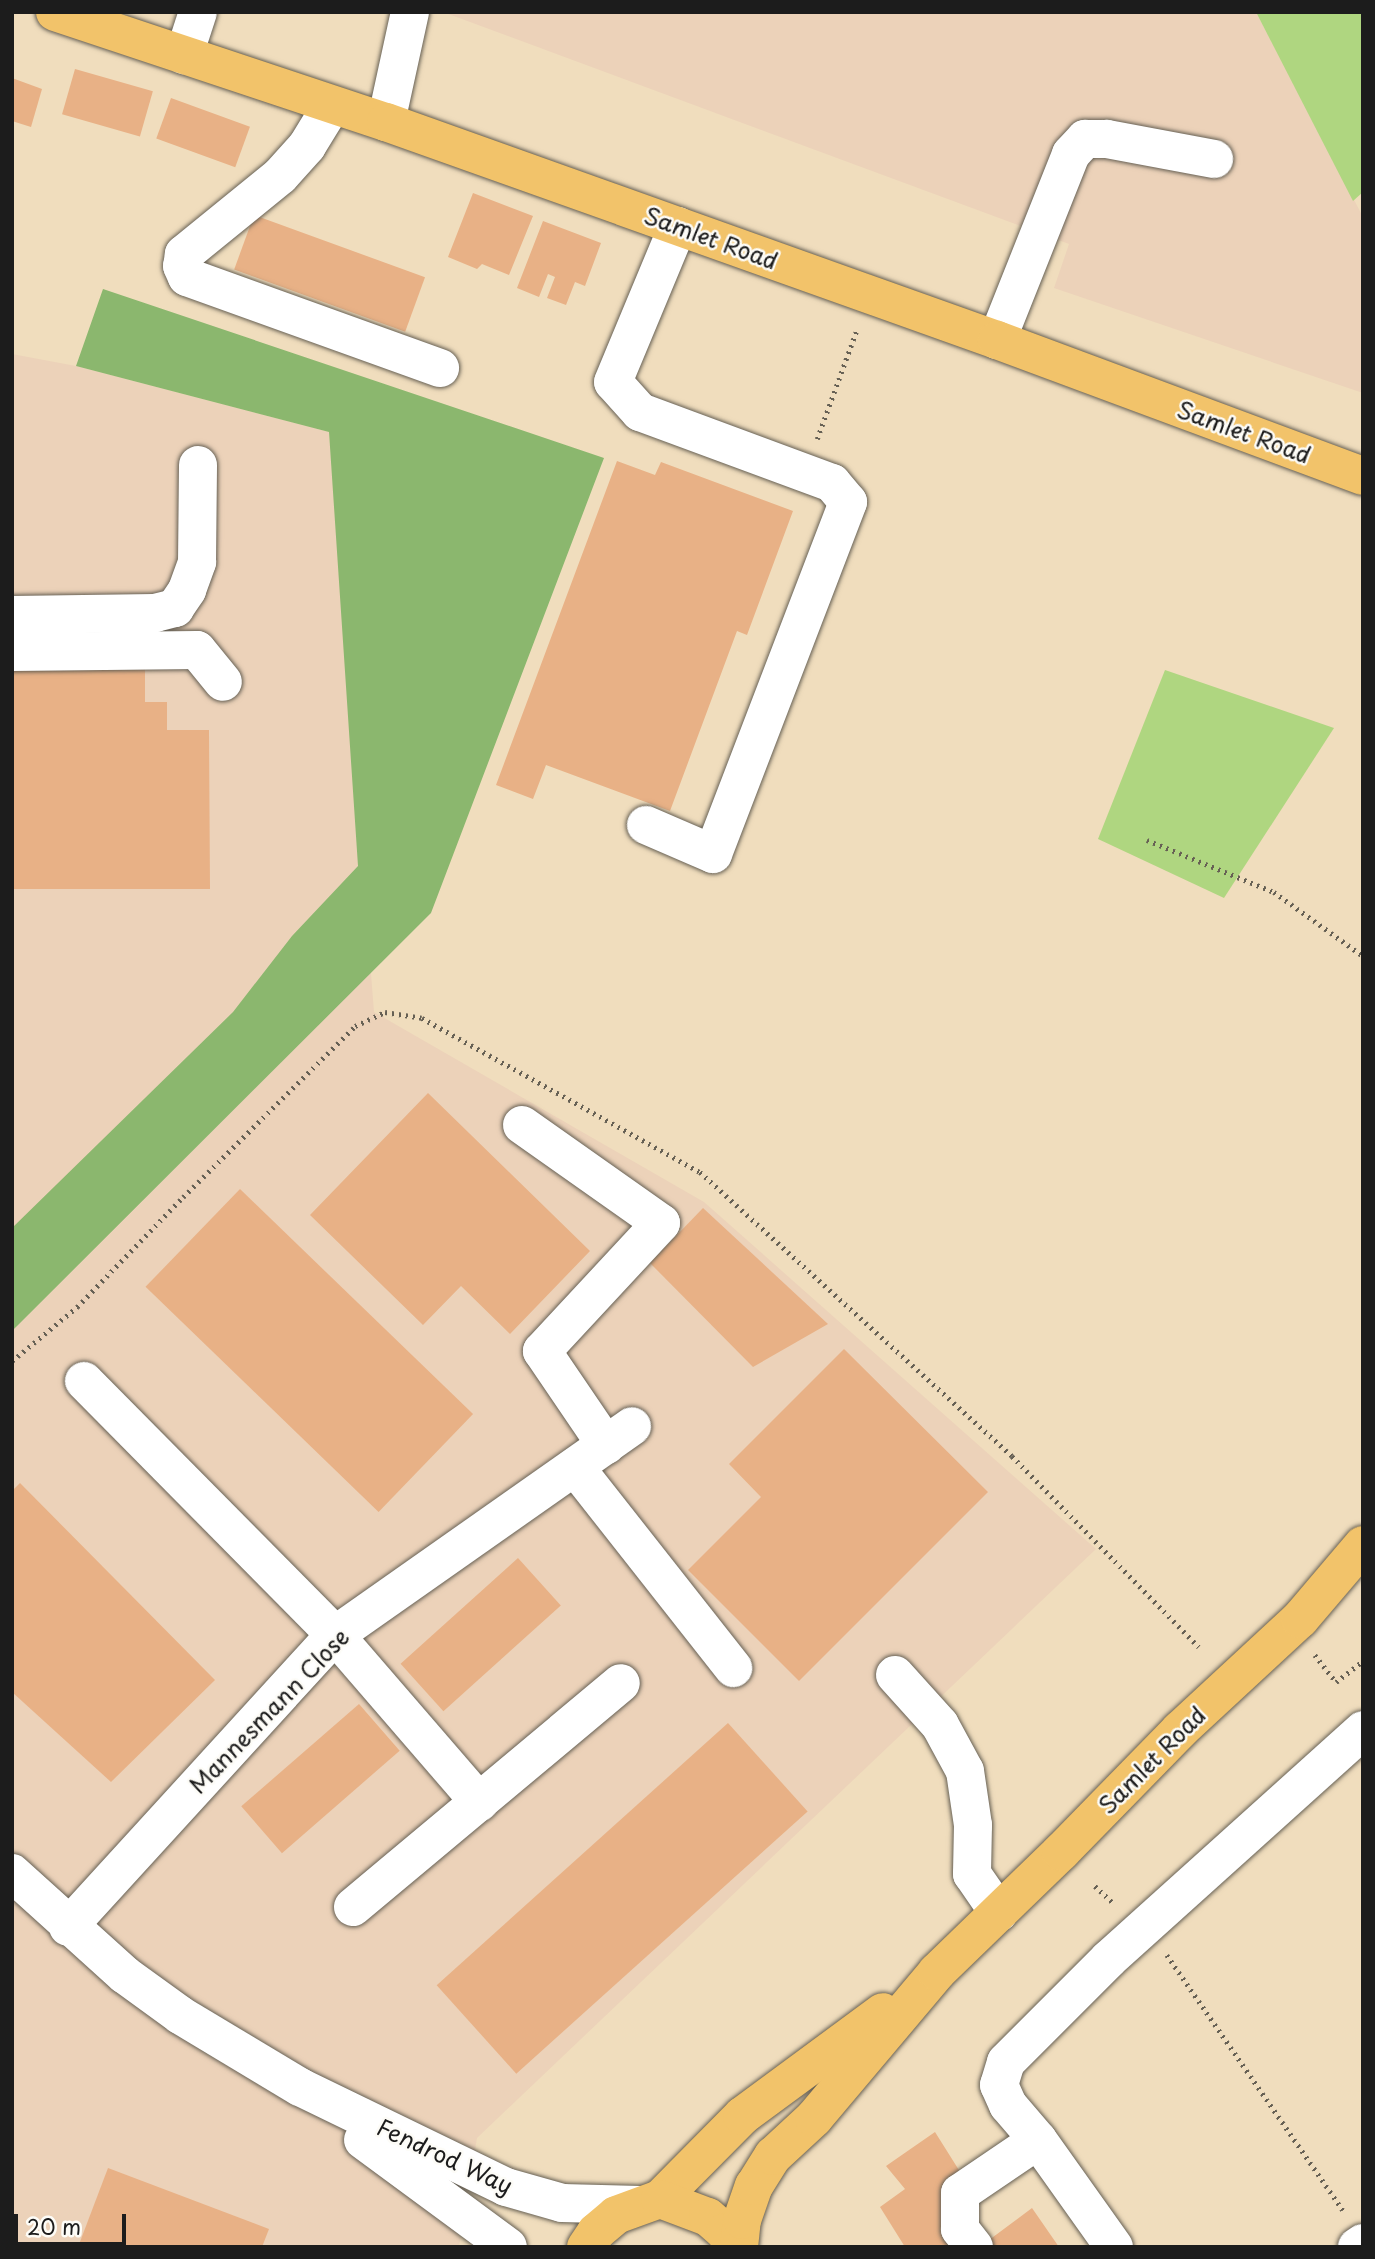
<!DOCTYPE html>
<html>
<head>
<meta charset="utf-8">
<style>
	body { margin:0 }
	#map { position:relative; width:1375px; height:2259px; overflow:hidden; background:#f0ddbd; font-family:"Playpen Sans",sans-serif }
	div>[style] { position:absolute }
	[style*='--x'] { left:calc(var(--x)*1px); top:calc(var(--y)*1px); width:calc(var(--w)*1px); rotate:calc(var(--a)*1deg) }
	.built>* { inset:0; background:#ecd2b9 }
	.green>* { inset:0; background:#afd680 }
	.forest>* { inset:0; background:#8bb76e }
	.building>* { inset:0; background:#e8b186; transform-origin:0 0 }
	.path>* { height:4.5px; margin-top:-2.25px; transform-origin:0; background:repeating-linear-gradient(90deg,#666054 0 2px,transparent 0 7px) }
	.roads { filter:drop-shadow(0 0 2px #666054) drop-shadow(0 0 2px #666054) }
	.minor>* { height:38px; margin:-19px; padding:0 19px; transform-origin:19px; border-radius:19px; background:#fff }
	.major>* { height:38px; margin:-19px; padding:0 19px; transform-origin:19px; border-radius:19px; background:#f2c36a }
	span { translate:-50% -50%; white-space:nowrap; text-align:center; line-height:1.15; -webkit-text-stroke:5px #fdfcf7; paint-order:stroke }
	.street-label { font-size:23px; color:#1c1c1c }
	.frame { position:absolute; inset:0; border:14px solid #1c1c1c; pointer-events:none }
	.scale { position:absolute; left:14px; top:2214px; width:112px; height:32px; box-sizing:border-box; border:4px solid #1c1c1c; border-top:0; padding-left:9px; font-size:21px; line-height:24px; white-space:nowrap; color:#1c1c1c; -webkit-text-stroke:5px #fdfcf7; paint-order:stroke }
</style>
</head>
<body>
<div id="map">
	<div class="built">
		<i style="clip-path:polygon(443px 12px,1256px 12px,1363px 217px,1363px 393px,1054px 288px,1069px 244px)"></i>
		<i style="clip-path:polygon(12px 354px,76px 366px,329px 432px,374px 1012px,704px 1202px,1096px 1549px,477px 2138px,459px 2247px,12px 2247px)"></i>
	</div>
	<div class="green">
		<i style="clip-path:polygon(1256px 12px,1363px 12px,1363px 192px,1353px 201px)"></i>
		<i style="clip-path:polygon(1165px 670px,1334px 728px,1224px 898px,1098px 839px)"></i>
	</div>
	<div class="forest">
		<i style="clip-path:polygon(103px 289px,604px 458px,431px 913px,12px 1331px,12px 1228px,233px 1012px,292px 936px,358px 866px,329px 432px,76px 366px)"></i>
	</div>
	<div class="building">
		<i style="left:75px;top:69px;width:81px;height:47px;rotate:16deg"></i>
		<i style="clip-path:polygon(12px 78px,42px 89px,31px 127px,12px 121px)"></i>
		<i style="left:171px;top:98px;width:84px;height:43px;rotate:20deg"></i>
		<i style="clip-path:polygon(473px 193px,533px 216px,509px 275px,482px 264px,477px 269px,448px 257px)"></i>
		<i style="left:254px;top:215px;width:182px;height:58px;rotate:20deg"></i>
		<i style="clip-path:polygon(543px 221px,601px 243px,585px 286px,575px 282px,566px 305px,547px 298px,555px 277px,548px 274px,539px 297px,517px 288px)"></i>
		<i style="clip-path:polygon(617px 461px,655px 475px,661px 462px,793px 511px,747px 635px,737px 631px,670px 811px,546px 765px,533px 799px,496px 785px)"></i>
		<i style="clip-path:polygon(12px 663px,145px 663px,145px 702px,167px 702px,167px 730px,209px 730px,210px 889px,12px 889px)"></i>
		<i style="clip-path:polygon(428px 1093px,590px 1251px,510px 1334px,461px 1286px,423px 1325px,310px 1215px)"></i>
		<i style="left:240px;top:1189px;width:324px;height:136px;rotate:44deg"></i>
		<i style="clip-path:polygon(703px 1208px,828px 1324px,753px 1367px,650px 1263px)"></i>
		<i style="clip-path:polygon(844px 1349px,988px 1492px,799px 1681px,688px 1570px,761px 1497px,729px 1464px)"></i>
		<i style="clip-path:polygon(20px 1483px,215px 1680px,111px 1782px,12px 1692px,12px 1491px)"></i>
		<i style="left:518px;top:1558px;width:64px;height:158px;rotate:48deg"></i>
		<i style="left:359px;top:1704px;width:62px;height:156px;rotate:49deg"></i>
		<i style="left:728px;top:1723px;width:119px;height:392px;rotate:48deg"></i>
		<i style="clip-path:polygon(935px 2132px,974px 2194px,957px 2202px,985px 2243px,1032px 2208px,1059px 2247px,905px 2247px,880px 2207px,905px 2189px,886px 2166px)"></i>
		<i style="clip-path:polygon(108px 2168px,269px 2229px,262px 2247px,78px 2247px)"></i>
	</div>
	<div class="path">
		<i style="--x:817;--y:439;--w:117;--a:-70"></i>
		<i style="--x:1147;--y:840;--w:137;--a:22.3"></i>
		<i style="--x:1274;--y:892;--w:110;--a:35.7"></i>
		<i style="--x:12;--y:1361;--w:85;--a:-39.7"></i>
		<i style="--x:77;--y:1307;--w:153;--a:-46.1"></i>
		<i style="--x:183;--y:1197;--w:243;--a:-44.8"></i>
		<i style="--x:355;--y:1026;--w:33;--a:-25"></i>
		<i style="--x:385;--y:1012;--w:37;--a:9"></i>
		<i style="--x:422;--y:1018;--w:318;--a:29"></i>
		<i style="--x:700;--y:1172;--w:422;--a:42.3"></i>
		<i style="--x:1012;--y:1456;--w:267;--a:45.6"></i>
		<i style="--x:1315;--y:1655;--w:34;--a:52"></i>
		<i style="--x:1336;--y:1682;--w:34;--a:-38"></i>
		<i style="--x:1095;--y:1886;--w:25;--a:43"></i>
		<i style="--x:1167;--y:1955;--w:310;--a:55.4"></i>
	</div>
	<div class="roads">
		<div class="minor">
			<i style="--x:184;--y:55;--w:45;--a:-72"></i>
			<i style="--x:332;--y:105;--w:48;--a:121.4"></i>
			<i style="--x:307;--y:146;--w:40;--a:132"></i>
			<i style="--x:280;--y:176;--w:124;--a:140.9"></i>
			<i style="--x:184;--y:254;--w:12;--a:99"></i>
			<i style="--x:182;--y:266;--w:12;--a:66"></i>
			<i style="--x:187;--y:277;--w:269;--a:19.8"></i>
			<i style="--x:386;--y:122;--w:113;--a:-77.7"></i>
			<i style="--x:997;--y:340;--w:200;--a:-68.3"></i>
			<i style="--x:1071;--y:154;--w:21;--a:-47"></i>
			<i style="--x:1085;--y:139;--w:22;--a:0"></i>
			<i style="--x:1107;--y:139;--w:109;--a:10.6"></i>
			<i style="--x:12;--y:615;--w:143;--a:-0.8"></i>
			<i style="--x:155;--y:613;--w:21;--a:-14"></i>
			<i style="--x:175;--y:608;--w:22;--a:-56"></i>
			<i style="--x:187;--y:590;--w:30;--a:-70"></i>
			<i style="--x:197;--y:562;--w:97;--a:-89.4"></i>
			<i style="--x:12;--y:652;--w:185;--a:-0.6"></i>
			<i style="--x:197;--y:650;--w:41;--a:50.9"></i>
			<i style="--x:646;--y:825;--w:73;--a:23.4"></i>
			<i style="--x:713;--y:854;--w:377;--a:-69"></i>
			<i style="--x:848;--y:502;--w:25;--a:-130"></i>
			<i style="--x:832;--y:483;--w:205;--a:-159.7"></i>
			<i style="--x:640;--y:412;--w:40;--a:-132"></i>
			<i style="--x:613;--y:382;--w:169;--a:-67.4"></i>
			<i style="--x:522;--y:1125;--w:170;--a:35.2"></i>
			<i style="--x:661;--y:1223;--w:175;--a:132.9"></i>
			<i style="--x:542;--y:1351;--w:114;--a:55.8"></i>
			<i style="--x:84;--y:1381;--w:357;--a:45.3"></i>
			<i style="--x:335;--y:1635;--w:221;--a:49.2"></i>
			<i style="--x:575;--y:1467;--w:256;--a:51.8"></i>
			<i style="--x:895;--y:1675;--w:67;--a:48"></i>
			<i style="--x:940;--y:1725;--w:52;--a:61.5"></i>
			<i style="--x:965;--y:1771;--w:55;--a:81.6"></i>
			<i style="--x:973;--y:1825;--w:49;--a:91.2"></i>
			<i style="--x:972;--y:1874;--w:47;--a:55.3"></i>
			<i style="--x:12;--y:1873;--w:152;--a:42.1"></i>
			<i style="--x:125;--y:1975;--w:68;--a:36"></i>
			<i style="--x:180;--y:2015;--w:140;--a:31"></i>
			<i style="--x:300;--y:2087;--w:229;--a:25.9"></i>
			<i style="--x:506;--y:2187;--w:58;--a:15.9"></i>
			<i style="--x:562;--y:2203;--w:78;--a:1.5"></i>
			<i style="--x:353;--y:1907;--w:349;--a:-39.9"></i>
			<i style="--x:68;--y:1927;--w:396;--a:-47.6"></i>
			<i style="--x:335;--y:1635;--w:363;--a:-35.1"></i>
			<i style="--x:363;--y:2140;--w:180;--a:36.4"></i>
			<i style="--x:974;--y:2247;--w:23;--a:-128"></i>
			<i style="--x:960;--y:2229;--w:36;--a:-90"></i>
			<i style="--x:960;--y:2193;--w:94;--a:-34.2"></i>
			<i style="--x:1114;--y:2247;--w:131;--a:-125.4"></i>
			<i style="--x:1038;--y:2140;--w:46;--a:-130.6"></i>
			<i style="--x:1008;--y:2105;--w:22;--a:-114"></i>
			<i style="--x:999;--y:2085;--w:24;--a:-73"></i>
			<i style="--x:1006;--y:2062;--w:146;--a:-45"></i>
			<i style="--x:1109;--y:1959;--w:342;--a:-42"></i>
			<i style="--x:1357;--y:2247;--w:7;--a:-34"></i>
		</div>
		<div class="major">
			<i style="--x:55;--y:12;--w:349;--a:18.4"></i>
			<i style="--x:386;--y:122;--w:649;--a:19.64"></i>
			<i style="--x:997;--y:340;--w:390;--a:20.4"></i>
			<i style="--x:660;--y:2199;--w:117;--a:-45.3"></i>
			<i style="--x:742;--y:2116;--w:175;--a:-36.4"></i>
			<i style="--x:586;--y:2247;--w:18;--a:-56"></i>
			<i style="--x:596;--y:2232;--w:26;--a:-40"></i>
			<i style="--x:616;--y:2215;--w:47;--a:-20"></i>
			<i style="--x:660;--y:2199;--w:51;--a:20.6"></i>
			<i style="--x:708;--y:2217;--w:23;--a:41"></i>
			<i style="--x:725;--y:2232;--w:18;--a:56"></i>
			<i style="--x:739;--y:2247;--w:27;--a:-84"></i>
			<i style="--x:742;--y:2220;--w:36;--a:-71"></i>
			<i style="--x:754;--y:2186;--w:36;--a:-58"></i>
			<i style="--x:773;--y:2156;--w:56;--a:-42.8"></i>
			<i style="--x:814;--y:2118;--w:191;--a:-49.9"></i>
			<i style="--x:937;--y:1972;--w:173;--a:-44.1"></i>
			<i style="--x:1061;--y:1852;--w:170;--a:-45.7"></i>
			<i style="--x:1180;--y:1730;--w:163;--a:-42.8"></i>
			<i style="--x:1300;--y:1619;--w:97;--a:-49.6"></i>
		</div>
	</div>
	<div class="street-label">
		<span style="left:711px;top:238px;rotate:20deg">Samlet Road</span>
		<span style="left:1244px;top:432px;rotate:20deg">Samlet Road</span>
		<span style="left:269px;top:1711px;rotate:-46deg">Mannesmann Close</span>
		<span style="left:1152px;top:1760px;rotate:-45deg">Samlet Road</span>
		<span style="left:445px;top:2156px;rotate:25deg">Fendrod Way</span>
	</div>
	<div class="frame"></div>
	<div class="scale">20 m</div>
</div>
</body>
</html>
